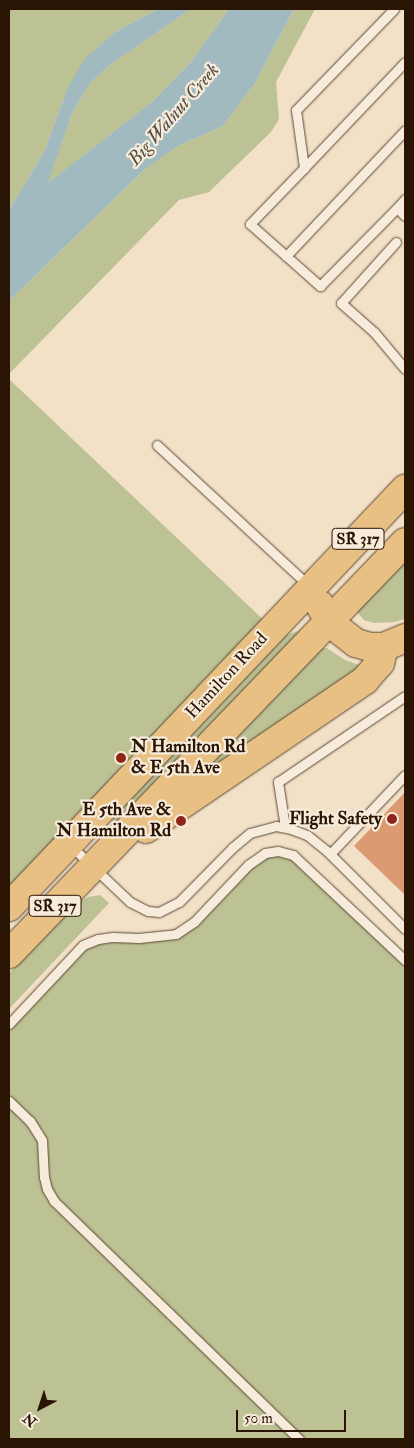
<!DOCTYPE html>
<html>
<head>
<meta charset="utf-8">
<style>
	body { margin:0 }
	#map { position:relative; width:414px; height:1448px; overflow:hidden; background:#f2e1c7; font-family:"IM FELL Double Pica",serif }
	div>[style] { position:absolute }
	[style*='--x'] { left:calc(var(--x)*1px); top:calc(var(--y)*1px); width:calc(var(--w)*1px); rotate:calc(var(--a)*1deg) }
	.green>* { inset:0; background:#bcc294 }
	.water>* { inset:0; background:#a1bac0 }
	.shadow>* { inset:0; background:#0003 }
	.building>* { inset:0; background:#dc9a73 }
	.roads { filter:drop-shadow(0 0 1px #5c4734) drop-shadow(0 0 1px #5c4734) }
	.service>* { height:9px; margin:-4.5px; padding:0 4.5px; transform-origin:4.5px; border-radius:4.5px; background:#f7ecdb }
	.primary>* { height:28px; margin:-14px; padding:0 14px; transform-origin:14px; border-radius:14px; background:#e9c084 }
	.dots>* { width:14px; height:14px; translate:-50% -50%; box-sizing:border-box; border:2px solid #f7ecdb; border-radius:50% }
	span { translate:-50% -50%; white-space:nowrap; text-align:center; line-height:1.15; -webkit-text-stroke:4.5px #f7ecdb; paint-order:stroke }
	.shield-label span { padding:1px 4px; background:#f7ecdb; border:1px solid; border-radius:4px; -webkit-text-stroke-width:0 }
	.shield-label { font-size:16px; color:#2a1403; font-weight:700 }
	.street-label { font-size:18px; color:#2a1403 }
	.poi-label { font-size:18px; color:#2a1403; font-weight:700 }
	.left { translate:0 -50%; text-align:left }
	.right { translate:-100% -50%; text-align:right }
	.water-label { font-size:19px; color:#544e45; font-style:italic }
	.frame { position:absolute; inset:0; border:10px solid #2a1403; pointer-events:none }
	.north { position:absolute; left:15px; top:1383px; width:50px; height:50px; -webkit-text-stroke:4px #f7ecdb; paint-order:stroke; rotate:220deg; font-size:14px; font-weight:700; line-height:20px; text-align:center; color:#2a1403 }
	.north::after { content:''; display:block; margin:auto; width:18px; height:22px; background:#2a1403; clip-path:polygon(50% 0,100% 100%,50% 72%,0 100%) }
	.scale { position:absolute; left:236px; top:1410px; width:110px; height:22px; box-sizing:border-box; border:2px solid #2a1403; border-top:0; padding-left:6px; font-size:15px; line-height:18px; white-space:nowrap; color:#2a1403; -webkit-text-stroke:4px #f7ecdb; paint-order:stroke }
</style>
</head>
<body>
<div id="map">
	<div class="green">
		<i style="clip-path:polygon(9px 9px,158px 9px,115px 32px,68px 87px,45px 150px,9px 210px)"></i>
		<i style="clip-path:polygon(191px 9px,229px 9px,190px 63px,153px 101px,47px 184px,72px 113px,91px 82px,111px 64px)"></i>
		<i style="clip-path:polygon(294px 9px,315px 9px,276px 82px,279px 119px,271px 132px,209px 192px,179px 200px,9px 374px,9px 301px,144px 170px,178px 146px,223px 126px,255px 83px)"></i>
		<i style="clip-path:polygon(9px 379px,272px 628px,9px 907px)"></i>
		<i style="clip-path:polygon(405px 552px,405px 619px,394px 622px,374px 623px,364px 620px,356px 611px)"></i>
		<i style="clip-path:polygon(299px 631px,301px 636px,112px 827px,113px 816px,285px 635px)"></i>
		<i style="clip-path:polygon(327px 648px,345px 660px,365px 667px,194px 782px,314px 649px)"></i>
		<i style="clip-path:polygon(265px 853px,293px 855px,405px 960px,405px 1439px,9px 1439px,9px 1024px,68px 960px,98px 939px,176px 934px)"></i>
		<i style="clip-path:polygon(100px 895px,109px 903px,9px 1009px,9px 973px,78px 903px,88px 897px)"></i>
	</div>
	<div class="water">
		<i style="clip-path:polygon(158px 9px,191px 9px,111px 64px,91px 82px,72px 113px,48px 183px,153px 101px,190px 63px,229px 9px,294px 9px,255px 83px,223px 126px,178px 146px,144px 170px,9px 301px,9px 210px,45px 150px,68px 87px,85px 59px,115px 32px)"></i>
	</div>
	<div class="shadow">
		<i style="clip-path:polygon(405px 794px,405px 893px,355px 846px)"></i>
	</div>
	<div class="building">
		<i style="clip-path:polygon(405px 792px,405px 895px,354px 846px)"></i>
	</div>
	<div class="roads">
		<div class="service">
			<i style="--x:394;--y:9;--w:141;--a:134.1"></i>
			<i style="--x:296;--y:110;--w:59;--a:82.1"></i>
			<i style="--x:304;--y:168;--w:78;--a:134"></i>
			<i style="--x:250;--y:224;--w:94;--a:41.5"></i>
			<i style="--x:320;--y:286;--w:110;--a:-45.4"></i>
			<i style="--x:397;--y:208;--w:11;--a:45"></i>
			<i style="--x:304;--y:168;--w:146;--a:-46.4"></i>
			<i style="--x:397;--y:208;--w:12;--a:-48"></i>
			<i style="--x:396;--y:242;--w:82;--a:132"></i>
			<i style="--x:341;--y:303;--w:44;--a:41.3"></i>
			<i style="--x:374;--y:332;--w:48;--a:50"></i>
			<i style="--x:286;--y:256;--w:173;--a:-46.6"></i>
			<i style="--x:157;--y:445;--w:207;--a:42.8"></i>
			<i style="--x:285;--y:827;--w:46;--a:-98.8"></i>
			<i style="--x:278;--y:782;--w:153;--a:-34.1"></i>
			<i style="--x:71;--y:846;--w:81;--a:43.5"></i>
			<i style="--x:130;--y:902;--w:20;--a:27"></i>
			<i style="--x:148;--y:911;--w:11;--a:5"></i>
			<i style="--x:159;--y:912;--w:22;--a:-27"></i>
			<i style="--x:179;--y:902;--w:76;--a:-45.5"></i>
			<i style="--x:232;--y:848;--w:23;--a:-40"></i>
			<i style="--x:250;--y:833;--w:27;--a:-15"></i>
			<i style="--x:276;--y:826;--w:15;--a:11"></i>
			<i style="--x:291;--y:829;--w:17;--a:21"></i>
			<i style="--x:307;--y:835;--w:26;--a:39"></i>
			<i style="--x:327;--y:851;--w:110;--a:45"></i>
			<i style="--x:330;--y:854;--w:109;--a:-46.5"></i>
			<i style="--x:9;--y:1024;--w:108;--a:-46.9"></i>
			<i style="--x:83;--y:945;--w:16;--a:-22"></i>
			<i style="--x:98;--y:939;--w:15;--a:-8"></i>
			<i style="--x:113;--y:937;--w:26;--a:2"></i>
			<i style="--x:139;--y:938;--w:37;--a:-6"></i>
			<i style="--x:176;--y:934;--w:22;--a:-34"></i>
			<i style="--x:194;--y:922;--w:79;--a:-46.5"></i>
			<i style="--x:248;--y:865;--w:21;--a:-35"></i>
			<i style="--x:265;--y:853;--w:13;--a:-9"></i>
			<i style="--x:278;--y:851;--w:16;--a:15"></i>
			<i style="--x:293;--y:855;--w:154;--a:43.2"></i>
			<i style="--x:9;--y:1101;--w:29;--a:44"></i>
			<i style="--x:30;--y:1121;--w:22;--a:58"></i>
			<i style="--x:42;--y:1140;--w:37;--a:87"></i>
			<i style="--x:44;--y:1177;--w:12;--a:76"></i>
			<i style="--x:47;--y:1189;--w:14;--a:60"></i>
			<i style="--x:54;--y:1201;--w:342;--a:44.2"></i>
		</div>
		<div class="primary">
			<i style="--x:320;--y:605;--w:19;--a:62"></i>
			<i style="--x:329;--y:622;--w:34;--a:38"></i>
			<i style="--x:356;--y:643;--w:15;--a:16"></i>
			<i style="--x:370;--y:647;--w:14;--a:0"></i>
			<i style="--x:384;--y:647;--w:23;--a:-23"></i>
			<i style="--x:146;--y:829;--w:265;--a:-34.2"></i>
			<i style="--x:365;--y:680;--w:23;--a:-49"></i>
			<i style="--x:380;--y:663;--w:16;--a:-76"></i>
			<i style="--x:9;--y:907;--w:576;--a:-46.55"></i>
			<i style="--x:9;--y:954;--w:571;--a:-46.13"></i>
		</div>
	</div>
	<div class="dots">
		<i style="left:121px;top:758px;background:#8f2418"></i>
		<i style="left:392px;top:819px;background:#8f2418"></i>
		<i style="left:181px;top:821px;background:#8f2418"></i>
	</div>
	<div class="shield-label">
		<span style="left:358px;top:539px">SR 317</span>
		<span style="left:55px;top:906px">SR 317</span>
	</div>
	<div class="street-label">
		<span style="left:227px;top:676px;rotate:-47deg">Hamilton Road</span>
	</div>
	<div class="poi-label">
		<span class="left" style="left:131px;top:758px">N Hamilton Rd<br>&amp; E 5th Ave</span>
		<span class="right" style="left:171px;top:821px">E 5th Ave &amp;<br>N Hamilton Rd</span>
		<span class="right" style="left:382px;top:819px">Flight Safety</span>
	</div>
	<div class="water-label">
		<span style="left:174px;top:115px;rotate:-49deg">Big Walnut Creek</span>
	</div>
	<div class="frame"></div>
	<div class="north">N</div>
	<div class="scale">50 m</div>
</div>
</body>
</html>
